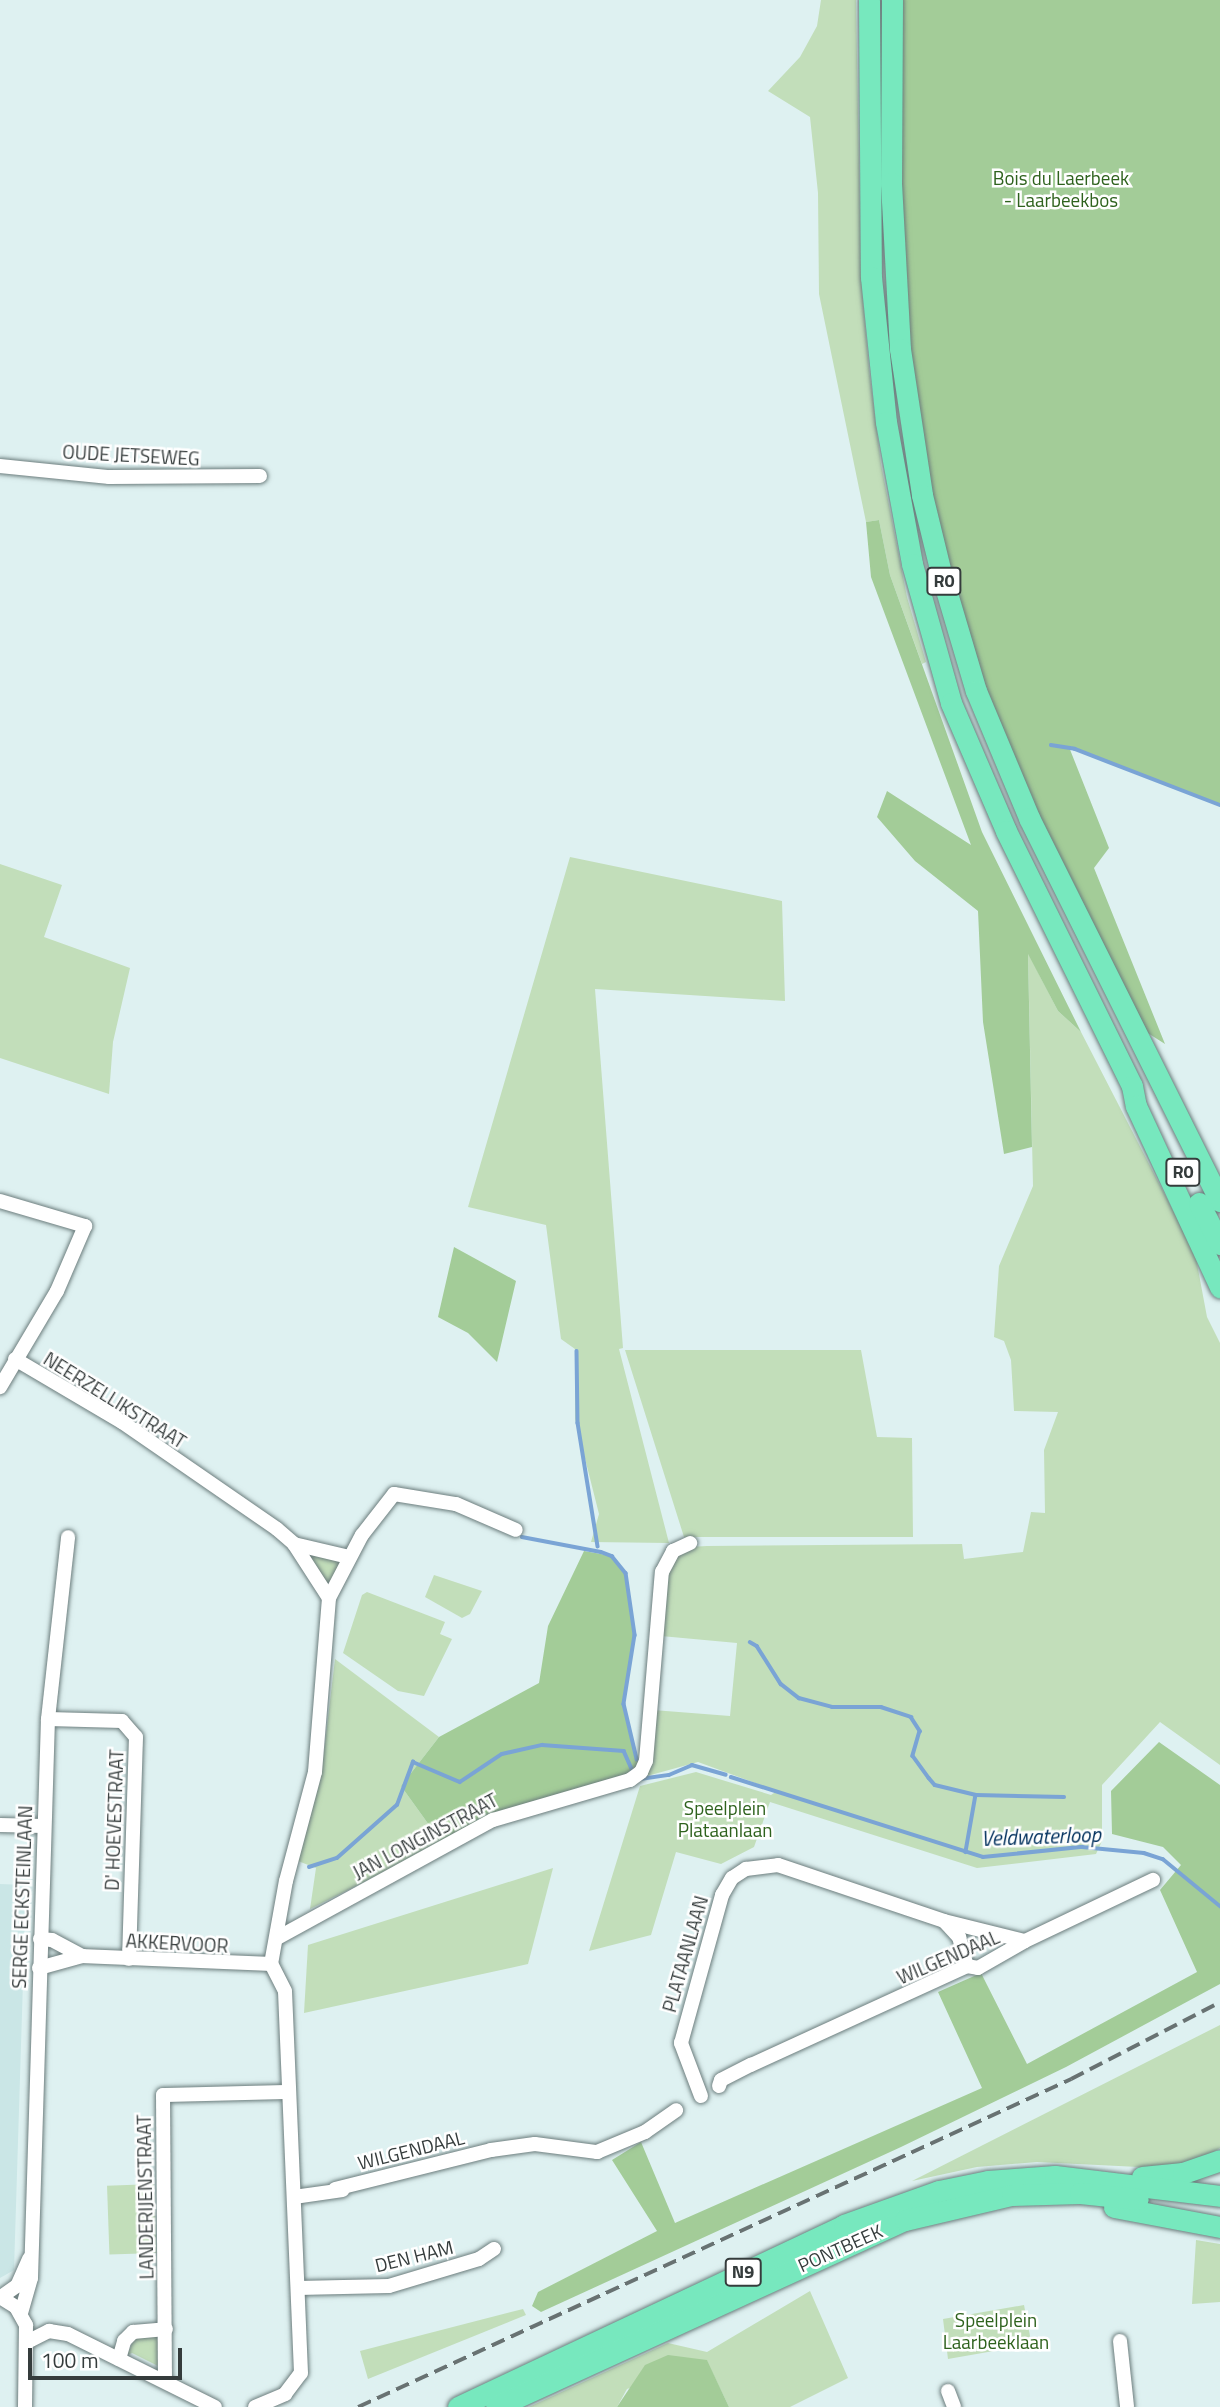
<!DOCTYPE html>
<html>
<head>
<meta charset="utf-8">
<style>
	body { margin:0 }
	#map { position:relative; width:1220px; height:2407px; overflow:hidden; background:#def1f1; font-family:"Titillium Web",sans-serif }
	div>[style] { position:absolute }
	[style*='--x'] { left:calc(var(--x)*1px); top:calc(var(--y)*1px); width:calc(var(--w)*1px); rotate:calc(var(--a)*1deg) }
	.built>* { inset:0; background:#cae6e6 }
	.green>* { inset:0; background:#c2deba; transform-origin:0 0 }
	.forest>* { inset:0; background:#a3cc98 }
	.stream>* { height:3.5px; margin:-1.75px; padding:0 1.75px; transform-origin:1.75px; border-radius:1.75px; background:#7aa4d5 }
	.roads { filter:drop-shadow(0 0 2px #6c7d7d) drop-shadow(0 0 2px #6c7d7d) }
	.minor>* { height:14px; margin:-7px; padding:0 7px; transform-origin:7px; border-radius:7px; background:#fff }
	.highway>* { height:21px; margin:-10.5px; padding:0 10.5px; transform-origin:10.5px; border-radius:10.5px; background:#77e8be }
	.rail>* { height:3.5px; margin-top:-1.75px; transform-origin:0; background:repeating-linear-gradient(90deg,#687272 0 14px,transparent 0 21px) }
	span { translate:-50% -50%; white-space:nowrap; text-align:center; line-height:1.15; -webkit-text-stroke:5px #fff; paint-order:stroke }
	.shield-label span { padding:2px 5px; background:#fff; border:2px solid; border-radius:5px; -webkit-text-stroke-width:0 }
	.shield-label { font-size:18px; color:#353c3c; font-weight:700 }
	.park-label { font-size:19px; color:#2e621d }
	.street-label { font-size:19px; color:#353c3c }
	.water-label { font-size:21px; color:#05335f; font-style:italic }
	.scale { position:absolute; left:28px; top:2348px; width:154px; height:32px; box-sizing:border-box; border:4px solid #353c3c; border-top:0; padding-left:9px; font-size:21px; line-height:24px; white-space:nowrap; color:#353c3c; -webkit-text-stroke:5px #fff; paint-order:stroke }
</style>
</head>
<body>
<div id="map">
	<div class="built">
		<i style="clip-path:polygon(0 1884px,26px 1885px,14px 2270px,0 2278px)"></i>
	</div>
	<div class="green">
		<i style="clip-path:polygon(821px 0,856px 0,861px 278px,869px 369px,881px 464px,907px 597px,926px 662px,922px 664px,890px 575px,879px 520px,866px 522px,819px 294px,818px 193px,810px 117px,768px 91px,800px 57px,817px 26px)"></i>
		<i style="clip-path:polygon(570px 857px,782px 901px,785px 1001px,595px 989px,623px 1348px,619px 1349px,669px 1543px,591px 1542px,599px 1514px,575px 1419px,575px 1349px,561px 1339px,546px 1225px,468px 1207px)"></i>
		<i style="clip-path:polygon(0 864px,62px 885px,44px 937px,130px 968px,113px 1042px,109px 1094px,0 1058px)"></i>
		<i style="clip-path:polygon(1028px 953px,1058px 1011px,1081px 1032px,1195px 1253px,1207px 1317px,1220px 1343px,1220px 1765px,1160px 1722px,1102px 1785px,1102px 1841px,1096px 1854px,977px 1868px,770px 1802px,754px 1847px,721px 1864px,676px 1852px,651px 1935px,589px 1951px,640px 1786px,696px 1772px,771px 1795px,777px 1791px,698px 1762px,647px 1776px,653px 1710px,730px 1716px,737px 1643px,661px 1636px,670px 1561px,689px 1547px,707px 1546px,962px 1544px,964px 1559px,1023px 1552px,1031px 1512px,1045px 1513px,1044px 1450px,1058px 1412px,1014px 1411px,1011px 1360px,1004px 1341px,994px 1337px,999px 1266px,1033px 1186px)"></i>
		<i style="clip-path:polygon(625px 1350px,861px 1350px,877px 1437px,912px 1438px,913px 1537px,684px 1537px)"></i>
		<i style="clip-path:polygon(306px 1552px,342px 1562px,329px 1584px,326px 1583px)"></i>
		<i style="clip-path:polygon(434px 1575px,482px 1591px,470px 1614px,462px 1618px,425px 1597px)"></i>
		<i style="clip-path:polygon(367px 1592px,445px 1622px,440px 1634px,452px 1639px,424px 1696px,398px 1691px,343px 1653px,362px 1595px)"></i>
		<i style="clip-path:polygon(335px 1659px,439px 1737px,401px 1786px,442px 1843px,310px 1909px,316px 1868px,298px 1861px,321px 1777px)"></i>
		<i style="clip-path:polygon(553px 1868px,528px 1964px,304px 2013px,308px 1945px)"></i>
		<i style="clip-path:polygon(1220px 2025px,1220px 2148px,1203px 2158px,1159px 2168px,1037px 2162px,977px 2167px,912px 2181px)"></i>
		<i style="left:154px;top:2184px;width:69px;height:47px;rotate:88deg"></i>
		<i style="clip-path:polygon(1196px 2240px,1220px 2244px,1220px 2302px,1192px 2304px)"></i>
		<i style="clip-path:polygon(810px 2291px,848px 2378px,790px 2407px,729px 2407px,707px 2361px,627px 2389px,617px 2407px,529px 2407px,668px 2343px,707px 2352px)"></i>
		<i style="clip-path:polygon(1024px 2305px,1030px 2336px,1023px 2346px,948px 2359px,943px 2319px)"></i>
		<i style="clip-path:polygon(523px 2309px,526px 2315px,368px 2379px,360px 2351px)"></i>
		<i style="clip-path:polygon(136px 2335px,159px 2337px,164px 2369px,132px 2353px,127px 2355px)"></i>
	</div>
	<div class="forest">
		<i style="clip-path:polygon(902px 0,1220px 0,1220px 805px,1069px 747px,1109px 848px,1094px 868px,1165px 1044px,1143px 1030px,1038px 814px,986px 687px,951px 571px,932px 493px,910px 348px,901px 183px)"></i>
		<i style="clip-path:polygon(879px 520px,890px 575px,982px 832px,1081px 1032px,1058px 1011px,1028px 954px,1032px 1147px,1004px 1154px,983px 1022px,978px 911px,915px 861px,877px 817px,887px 791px,971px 845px,871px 577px,866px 522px)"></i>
		<i style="clip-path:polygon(454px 1247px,516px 1281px,497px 1362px,468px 1333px,438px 1317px)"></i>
		<i style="clip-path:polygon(584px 1551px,612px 1556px,626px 1573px,635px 1635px,624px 1704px,640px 1768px,637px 1773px,442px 1843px,401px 1786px,439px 1737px,539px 1683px,548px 1626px)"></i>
		<i style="clip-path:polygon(1159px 1742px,1220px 1785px,1220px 1984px,1066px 2067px,901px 2147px,541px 2312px,532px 2306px,538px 2292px,657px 2231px,612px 2160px,641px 2142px,675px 2223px,982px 2088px,938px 1992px,981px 1973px,1027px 2064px,1197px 1972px,1160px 1890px,1181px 1865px,1163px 1847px,1112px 1834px,1111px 1791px)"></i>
		<i style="clip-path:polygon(668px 2355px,707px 2360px,729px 2407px,617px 2407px,645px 2365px)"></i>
	</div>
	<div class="stream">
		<i style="--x:1051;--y:745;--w:24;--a:9"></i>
		<i style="--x:1075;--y:749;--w:155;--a:21.1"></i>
		<i style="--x:577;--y:1351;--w:72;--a:89.2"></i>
		<i style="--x:578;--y:1423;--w:125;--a:80.8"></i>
		<i style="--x:522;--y:1537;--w:80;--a:10.8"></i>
		<i style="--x:601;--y:1552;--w:12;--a:20"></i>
		<i style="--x:612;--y:1556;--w:22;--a:51"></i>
		<i style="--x:626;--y:1573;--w:63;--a:81.7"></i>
		<i style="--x:635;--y:1635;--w:70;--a:99.1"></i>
		<i style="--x:624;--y:1704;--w:57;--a:76.7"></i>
		<i style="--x:750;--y:1642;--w:8;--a:30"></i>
		<i style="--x:757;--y:1646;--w:45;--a:57.7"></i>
		<i style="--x:781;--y:1684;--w:23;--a:38"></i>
		<i style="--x:799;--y:1698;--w:34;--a:15"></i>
		<i style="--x:832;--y:1707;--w:49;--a:0"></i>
		<i style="--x:881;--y:1707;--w:32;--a:18"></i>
		<i style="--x:911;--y:1717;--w:17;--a:57"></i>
		<i style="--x:920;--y:1731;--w:26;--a:106"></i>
		<i style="--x:913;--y:1756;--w:27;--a:54"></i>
		<i style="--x:929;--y:1778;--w:9;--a:49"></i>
		<i style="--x:935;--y:1785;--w:42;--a:13.7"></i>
		<i style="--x:976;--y:1795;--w:58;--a:100"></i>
		<i style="--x:731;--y:1777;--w:264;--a:17.6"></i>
		<i style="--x:983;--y:1857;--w:100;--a:-5.8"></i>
		<i style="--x:1082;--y:1847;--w:62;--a:5.5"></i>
		<i style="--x:1144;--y:1853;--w:20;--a:18"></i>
		<i style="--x:1163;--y:1859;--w:74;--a:39.5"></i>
		<i style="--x:640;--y:1779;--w:29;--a:-8"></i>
		<i style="--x:669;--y:1775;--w:25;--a:-23"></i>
		<i style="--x:692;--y:1765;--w:35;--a:16"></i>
		<i style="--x:976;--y:1795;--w:88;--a:1.3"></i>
		<i style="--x:309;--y:1867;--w:29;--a:-18"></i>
		<i style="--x:337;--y:1858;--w:80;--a:-41.5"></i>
		<i style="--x:397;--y:1805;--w:46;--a:-69.6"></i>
		<i style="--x:413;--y:1762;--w:51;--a:23.1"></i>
		<i style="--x:460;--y:1782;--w:50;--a:-33.7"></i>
		<i style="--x:502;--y:1754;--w:41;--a:-12.7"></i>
		<i style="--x:542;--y:1745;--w:82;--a:4.2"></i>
		<i style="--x:624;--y:1751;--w:22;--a:66"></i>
	</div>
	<div class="roads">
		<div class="minor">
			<i style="--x:0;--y:466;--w:110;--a:5.8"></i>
			<i style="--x:109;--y:477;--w:151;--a:-0.4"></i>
			<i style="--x:0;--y:1201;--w:89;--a:16.4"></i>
			<i style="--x:85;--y:1226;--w:71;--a:113.3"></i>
			<i style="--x:57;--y:1291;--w:112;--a:120.7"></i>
			<i style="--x:15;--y:1359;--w:124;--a:30.5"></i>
			<i style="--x:122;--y:1422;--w:188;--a:34.6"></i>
			<i style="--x:277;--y:1529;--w:23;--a:41"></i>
			<i style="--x:294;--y:1544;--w:64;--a:57.1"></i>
			<i style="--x:294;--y:1544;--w:57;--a:13.3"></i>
			<i style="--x:48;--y:1719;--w:74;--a:1.5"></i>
			<i style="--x:122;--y:1721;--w:21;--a:49"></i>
			<i style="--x:136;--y:1737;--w:222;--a:91.8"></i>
			<i style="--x:0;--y:1825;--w:43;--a:1.3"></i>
			<i style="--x:945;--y:1922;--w:21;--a:47"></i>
			<i style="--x:959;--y:1937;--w:30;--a:75"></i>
			<i style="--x:279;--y:1937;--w:244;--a:-28.7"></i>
			<i style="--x:493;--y:1820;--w:143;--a:-16.3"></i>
			<i style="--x:630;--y:1780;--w:14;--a:-36"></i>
			<i style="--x:641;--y:1772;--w:12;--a:-66"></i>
			<i style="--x:646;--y:1761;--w:190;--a:-85.2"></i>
			<i style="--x:662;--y:1572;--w:24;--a:-62"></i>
			<i style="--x:673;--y:1551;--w:19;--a:-25"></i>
			<i style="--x:40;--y:1939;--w:12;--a:5"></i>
			<i style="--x:52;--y:1940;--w:34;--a:28"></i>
			<i style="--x:39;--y:1968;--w:45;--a:-15.6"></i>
			<i style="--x:82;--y:1956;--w:189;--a:2.4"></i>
			<i style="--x:719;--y:2086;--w:6;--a:-72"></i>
			<i style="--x:721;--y:2080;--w:34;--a:-27"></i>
			<i style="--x:751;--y:2065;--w:238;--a:-24.6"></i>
			<i style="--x:967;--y:1966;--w:11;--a:10"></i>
			<i style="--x:978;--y:1968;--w:54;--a:-29.9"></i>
			<i style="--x:1025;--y:1941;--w:142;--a:-25.5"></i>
			<i style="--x:701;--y:2096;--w:57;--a:-110.7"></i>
			<i style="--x:681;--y:2043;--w:154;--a:-74.5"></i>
			<i style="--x:722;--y:1895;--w:20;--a:-60"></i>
			<i style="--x:732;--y:1878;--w:17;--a:-33"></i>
			<i style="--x:746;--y:1869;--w:32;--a:-7"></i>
			<i style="--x:778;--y:1865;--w:175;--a:18.6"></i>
			<i style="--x:944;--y:1921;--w:83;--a:13.9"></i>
			<i style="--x:335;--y:2189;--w:161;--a:-14"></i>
			<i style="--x:491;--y:2150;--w:44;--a:-7.8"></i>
			<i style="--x:535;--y:2144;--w:63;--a:7.4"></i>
			<i style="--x:597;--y:2152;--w:52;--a:-22.6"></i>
			<i style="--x:645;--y:2132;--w:38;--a:-35"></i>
			<i style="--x:294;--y:2197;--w:49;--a:-8.1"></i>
			<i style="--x:298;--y:2288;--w:91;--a:-1.3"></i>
			<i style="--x:389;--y:2286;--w:94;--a:-16.7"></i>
			<i style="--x:479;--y:2259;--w:18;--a:-34"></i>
			<i style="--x:0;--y:2297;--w:19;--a:32"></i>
			<i style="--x:16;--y:2307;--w:21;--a:61"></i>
			<i style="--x:26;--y:2325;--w:82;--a:90.7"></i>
			<i style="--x:1;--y:2297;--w:19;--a:-35"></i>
			<i style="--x:17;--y:2286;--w:30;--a:-66"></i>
			<i style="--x:21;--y:2313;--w:36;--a:-74"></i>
			<i style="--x:31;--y:2278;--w:559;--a:-88.26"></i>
			<i style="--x:48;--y:1719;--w:183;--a:-83.7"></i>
			<i style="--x:1120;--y:2341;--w:66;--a:83.9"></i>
			<i style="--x:27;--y:2342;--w:25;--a:-27"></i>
			<i style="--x:49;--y:2331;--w:19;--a:9"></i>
			<i style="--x:68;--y:2334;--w:164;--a:26.4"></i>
			<i style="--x:119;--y:2359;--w:19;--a:-74"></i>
			<i style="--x:124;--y:2341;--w:13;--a:-45"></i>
			<i style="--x:133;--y:2332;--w:33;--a:-5"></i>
			<i style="--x:165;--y:2381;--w:286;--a:-90.4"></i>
			<i style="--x:163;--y:2095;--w:125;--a:-1.4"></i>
			<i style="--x:948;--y:2391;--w:17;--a:69"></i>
			<i style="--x:255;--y:2407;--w:33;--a:-23"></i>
			<i style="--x:285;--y:2394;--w:26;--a:-53"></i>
			<i style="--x:301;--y:2373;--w:382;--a:-92.4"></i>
			<i style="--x:285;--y:1991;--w:30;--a:-117"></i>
			<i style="--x:271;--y:1964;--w:84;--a:-79.8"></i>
			<i style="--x:286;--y:1881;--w:113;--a:-75.1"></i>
			<i style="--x:315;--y:1772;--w:175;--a:-85.4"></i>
			<i style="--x:329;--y:1598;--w:71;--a:-62.4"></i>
			<i style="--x:362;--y:1535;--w:52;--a:-52"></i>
			<i style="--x:394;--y:1494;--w:63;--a:9.2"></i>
			<i style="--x:456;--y:1504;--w:65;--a:23.4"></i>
		</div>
		<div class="highway">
			<i style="--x:869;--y:0;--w:277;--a:89.6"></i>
			<i style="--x:871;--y:277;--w:146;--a:84.1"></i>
			<i style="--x:886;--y:422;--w:144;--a:79.6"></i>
			<i style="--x:912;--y:564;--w:144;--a:74.3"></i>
			<i style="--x:951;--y:703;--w:139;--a:66.7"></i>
			<i style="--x:1006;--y:831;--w:284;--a:63.7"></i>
			<i style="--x:1132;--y:1086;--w:20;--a:79"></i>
			<i style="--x:1136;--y:1106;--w:200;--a:65.1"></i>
			<i style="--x:892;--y:0;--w:183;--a:90.3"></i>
			<i style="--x:891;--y:183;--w:166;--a:86.9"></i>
			<i style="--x:900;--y:349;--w:148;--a:81.4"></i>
			<i style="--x:922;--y:495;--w:80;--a:76.3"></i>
			<i style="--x:941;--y:573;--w:123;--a:73.5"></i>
			<i style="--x:976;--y:691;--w:138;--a:67.3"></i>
			<i style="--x:1029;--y:818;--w:428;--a:63.5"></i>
			<i style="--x:1199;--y:1203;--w:46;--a:62.9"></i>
			<i style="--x:1142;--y:2177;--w:41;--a:-5.6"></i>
			<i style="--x:1183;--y:2173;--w:39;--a:-19"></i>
			<i style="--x:1114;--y:2207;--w:108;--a:10.7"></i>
			<i style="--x:458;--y:2407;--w:427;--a:-25.2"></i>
			<i style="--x:844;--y:2225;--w:101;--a:-19.7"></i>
			<i style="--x:939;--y:2191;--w:50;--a:-11.5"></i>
			<i style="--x:988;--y:2181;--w:67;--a:-4.3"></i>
			<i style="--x:1055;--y:2176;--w:166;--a:6.9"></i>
			<i style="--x:496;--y:2407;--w:450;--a:-24.6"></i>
			<i style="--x:905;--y:2220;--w:110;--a:-13.2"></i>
			<i style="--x:1012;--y:2195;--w:68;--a:-1.7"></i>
			<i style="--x:1080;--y:2193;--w:58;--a:5.9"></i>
		</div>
	</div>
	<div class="rail">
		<i style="--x:358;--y:2407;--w:785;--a:-24.7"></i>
		<i style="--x:1071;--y:2079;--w:168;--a:-27.3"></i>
	</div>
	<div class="shield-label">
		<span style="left:944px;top:581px">R0</span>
		<span style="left:1183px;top:1172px">R0</span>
		<span style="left:743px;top:2272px">N9</span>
	</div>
	<div class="park-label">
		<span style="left:1061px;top:189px">Bois du Laerbeek<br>- Laarbeekbos</span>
		<span style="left:725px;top:1819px">Speelplein<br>Plataanlaan</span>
		<span style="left:996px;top:2331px">Speelplein<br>Laarbeeklaan</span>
	</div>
	<div class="street-label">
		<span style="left:131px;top:455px;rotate:3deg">OUDE JETSEWEG</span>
		<span style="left:115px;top:1400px;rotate:32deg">NEERZELLIKSTRAAT</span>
		<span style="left:114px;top:1820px;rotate:-88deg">D' HOEVESTRAAT</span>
		<span style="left:425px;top:1836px;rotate:-28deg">JAN LONGINSTRAAT</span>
		<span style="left:22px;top:1897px;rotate:-88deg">SERGE ECKSTEINLAAN</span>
		<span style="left:177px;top:1943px;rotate:3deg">AKKERVOOR</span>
		<span style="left:685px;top:1954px;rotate:-74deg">PLATAANLAAN</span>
		<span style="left:948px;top:1957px;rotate:-23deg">WILGENDAAL</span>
		<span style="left:411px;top:2150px;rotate:-14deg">WILGENDAAL</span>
		<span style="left:145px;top:2197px;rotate:-91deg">LANDERIJENSTRAAT</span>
		<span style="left:840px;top:2248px;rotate:-24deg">PONTBEEK</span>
		<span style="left:414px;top:2256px;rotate:-14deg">DEN HAM</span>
	</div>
	<div class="water-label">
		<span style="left:1041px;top:1836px;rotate:-2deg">Veldwaterloop</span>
	</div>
	<div class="scale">100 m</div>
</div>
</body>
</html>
